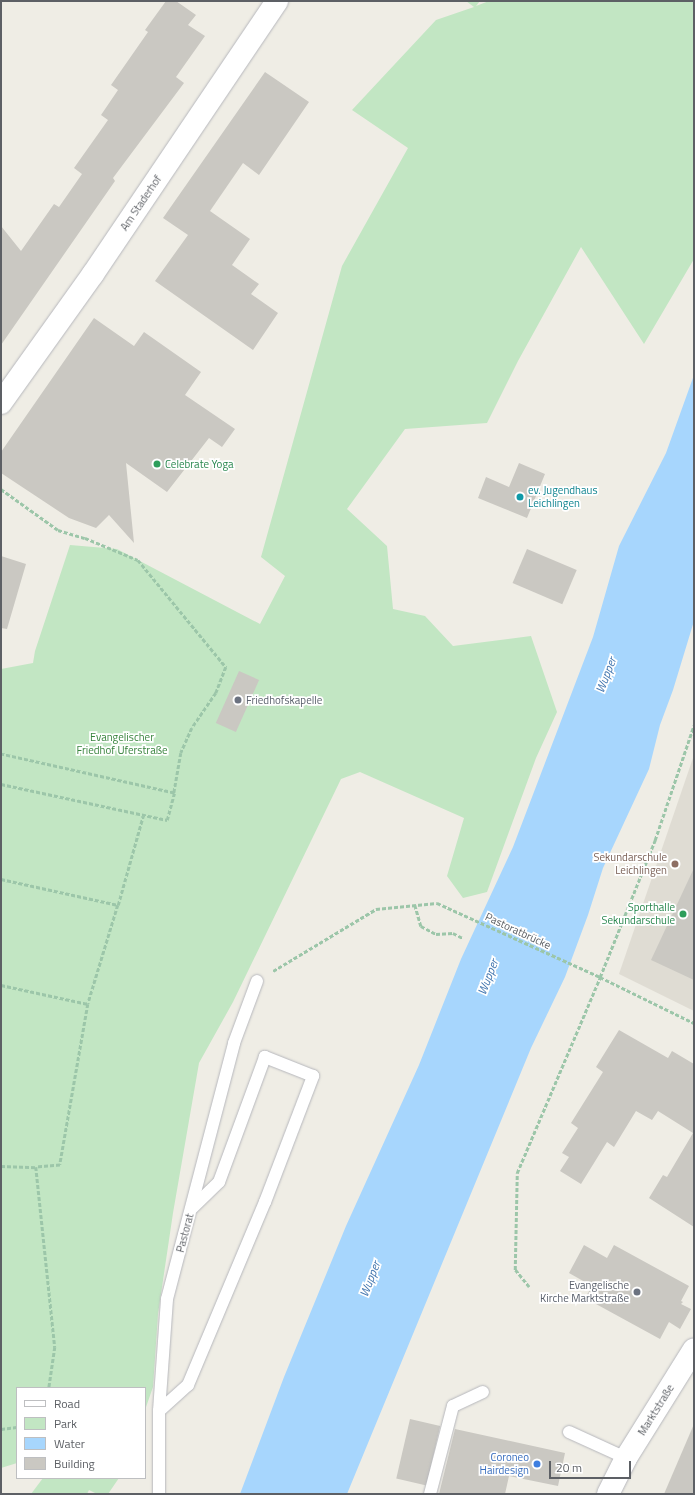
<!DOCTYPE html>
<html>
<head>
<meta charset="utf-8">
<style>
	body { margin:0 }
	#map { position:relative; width:695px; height:1495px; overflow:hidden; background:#efede5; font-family:"Titillium Web",sans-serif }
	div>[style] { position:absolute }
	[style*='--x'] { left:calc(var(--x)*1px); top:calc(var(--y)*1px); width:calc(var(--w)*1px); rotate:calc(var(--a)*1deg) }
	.education>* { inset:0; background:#dfdcd3 }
	.green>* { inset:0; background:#c2e6c3 }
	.water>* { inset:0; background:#a7d6fd }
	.building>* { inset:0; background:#cac8c2; transform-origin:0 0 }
	.path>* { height:2.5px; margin-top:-1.25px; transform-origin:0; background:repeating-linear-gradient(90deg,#9cc6a9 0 4px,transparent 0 6px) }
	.roads { filter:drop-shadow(0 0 1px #b6b7bc) drop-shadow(0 0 1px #b6b7bc) }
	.service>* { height:12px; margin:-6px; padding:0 6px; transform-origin:6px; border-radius:6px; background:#fff }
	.minor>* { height:22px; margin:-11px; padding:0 11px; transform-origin:11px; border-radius:11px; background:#fff }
	.secondary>* { height:22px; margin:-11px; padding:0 11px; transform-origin:11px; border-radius:11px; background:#fff }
	.dots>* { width:11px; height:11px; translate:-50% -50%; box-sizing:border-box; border:2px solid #fff; border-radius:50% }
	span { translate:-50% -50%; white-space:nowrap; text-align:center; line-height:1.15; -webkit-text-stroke:3.5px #fff; paint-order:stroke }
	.street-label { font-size:11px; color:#5d6065 }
	.leisure-label { font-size:11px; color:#27864d }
	.left { translate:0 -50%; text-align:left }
	.right { translate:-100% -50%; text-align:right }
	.culture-label { font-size:11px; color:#0d838f }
	.worship-label { font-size:11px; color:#5b616d }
	.park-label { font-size:11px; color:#37833c }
	.education-label { font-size:11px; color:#785e54 }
	.shop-label { font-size:11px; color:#366cbe }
	.water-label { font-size:12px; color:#4376af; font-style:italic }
	.frame { position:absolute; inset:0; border:2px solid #5d6065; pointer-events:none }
	.legend { position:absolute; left:16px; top:1387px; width:130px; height:92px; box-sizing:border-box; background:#fff; border:1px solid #bebfc1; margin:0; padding:5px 7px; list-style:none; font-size:12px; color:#5d6065 }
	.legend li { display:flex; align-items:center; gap:8px; height:20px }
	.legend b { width:20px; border:1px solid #bebfc1 }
	.scale { position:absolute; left:549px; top:1461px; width:82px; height:18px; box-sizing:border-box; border:2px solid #5d6065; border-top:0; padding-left:5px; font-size:12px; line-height:14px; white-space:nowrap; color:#5d6065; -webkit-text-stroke:3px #fff; paint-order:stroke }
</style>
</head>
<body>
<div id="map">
	<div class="education">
		<i style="clip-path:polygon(694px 755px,694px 1011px,619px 974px)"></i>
	</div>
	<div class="green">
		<i style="clip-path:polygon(466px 1px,480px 1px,476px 6px,489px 1px,694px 1px,694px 259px,644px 344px,581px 247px,518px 361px,487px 423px,405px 429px,347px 509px,387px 546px,393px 609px,425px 616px,453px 646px,531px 636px,557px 712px,536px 758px,487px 892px,463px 898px,447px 876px,464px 818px,360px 772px,341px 779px,233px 1002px,199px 1063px,173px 1213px,158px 1314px,153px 1387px,145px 1410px,145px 1388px,17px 1388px,17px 1463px,1px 1468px,1px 669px,33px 663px,35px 651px,70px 545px,117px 549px,260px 624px,285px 576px,261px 557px,342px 266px,408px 148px,352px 110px,436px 20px,474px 7px)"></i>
		<i style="clip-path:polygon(43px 1478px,119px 1478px,108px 1494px,97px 1494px,89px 1490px,87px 1494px,31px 1494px)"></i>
	</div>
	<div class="water">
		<i style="clip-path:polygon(694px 375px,694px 621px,673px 690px,660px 725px,649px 769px,603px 868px,588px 915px,565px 977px,531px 1048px,347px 1494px,240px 1494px,284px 1377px,346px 1226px,419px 1065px,461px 959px,513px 847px,593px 637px,619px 546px,666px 453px)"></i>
	</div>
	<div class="building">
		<i style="clip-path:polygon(166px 1px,176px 1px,196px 15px,188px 25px,205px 36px,176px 77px,184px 83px,113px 178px,115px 181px,1px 345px,1px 226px,21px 251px,54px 204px,59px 207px,82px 174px,74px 168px,108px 120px,101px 115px,118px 90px,111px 85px,148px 32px,145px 30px)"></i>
		<i style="clip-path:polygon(265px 72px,309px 102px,259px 175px,243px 163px,210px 211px,250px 239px,232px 265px,259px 284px,251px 294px,278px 313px,253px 350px,155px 281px,188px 235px,163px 218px)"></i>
		<i style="clip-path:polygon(94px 318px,134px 346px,144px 332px,201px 372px,185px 395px,235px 429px,222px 447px,209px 438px,167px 492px,126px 463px,134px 543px,109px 515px,96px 528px,69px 518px,1px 473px,1px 452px)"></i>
		<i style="clip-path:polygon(519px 463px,545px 474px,527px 518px,478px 498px,486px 477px,509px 487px)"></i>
		<i style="left:527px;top:549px;width:54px;height:37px;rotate:23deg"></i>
		<i style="clip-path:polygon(1px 556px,26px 564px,7px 629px,1px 628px)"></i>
		<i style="left:239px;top:671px;width:22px;height:57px;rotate:24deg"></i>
		<i style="clip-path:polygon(694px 868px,694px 980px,651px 960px)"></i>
		<i style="clip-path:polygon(619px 1030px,668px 1058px,672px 1051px,694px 1064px,694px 1227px,649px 1198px,663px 1175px,667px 1177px,693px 1133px,658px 1111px,652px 1120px,636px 1111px,614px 1147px,607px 1142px,581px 1184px,560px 1171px,569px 1157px,562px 1153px,578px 1128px,571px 1123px,603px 1072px,596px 1067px)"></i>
		<i style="clip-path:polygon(584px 1245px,607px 1258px,614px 1245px,689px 1286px,681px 1301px,683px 1302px,681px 1304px,691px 1309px,680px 1329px,669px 1322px,660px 1339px,585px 1298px,592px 1286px,569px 1273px)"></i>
		<i style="left:410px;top:1419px;width:31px;height:61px;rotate:13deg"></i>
		<i style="clip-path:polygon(694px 1424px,694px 1494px,664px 1494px)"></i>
		<i style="clip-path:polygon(455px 1429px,565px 1453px,558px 1486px,509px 1476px,505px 1494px,439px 1494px)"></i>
	</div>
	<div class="path">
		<i style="--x:1;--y:489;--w:70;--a:35.7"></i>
		<i style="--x:58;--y:530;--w:28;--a:17"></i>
		<i style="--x:85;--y:538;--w:57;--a:22.5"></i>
		<i style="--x:138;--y:560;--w:139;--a:50.6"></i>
		<i style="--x:226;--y:667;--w:28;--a:111"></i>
		<i style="--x:216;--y:693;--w:42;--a:124.4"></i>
		<i style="--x:192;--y:728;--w:27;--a:114"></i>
		<i style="--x:181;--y:753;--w:41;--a:99.9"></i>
		<i style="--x:174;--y:793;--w:177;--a:-167.3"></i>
		<i style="--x:1;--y:784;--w:170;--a:12.2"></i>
		<i style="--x:167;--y:820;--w:28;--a:-75"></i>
		<i style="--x:1;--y:879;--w:120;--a:12.5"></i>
		<i style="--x:118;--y:905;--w:103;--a:106.9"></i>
		<i style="--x:88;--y:1004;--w:163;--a:99.9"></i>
		<i style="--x:60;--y:1165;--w:24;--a:175"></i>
		<i style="--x:118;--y:905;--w:92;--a:-74.3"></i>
		<i style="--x:415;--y:905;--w:22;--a:74"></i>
		<i style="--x:421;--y:926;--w:17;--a:28"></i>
		<i style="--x:436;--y:934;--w:17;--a:-3"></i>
		<i style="--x:453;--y:933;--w:11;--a:27"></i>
		<i style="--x:273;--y:971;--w:120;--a:-31"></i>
		<i style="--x:376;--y:909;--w:61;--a:-5.6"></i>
		<i style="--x:437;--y:903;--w:179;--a:24.4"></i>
		<i style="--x:600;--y:977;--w:105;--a:26.1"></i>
		<i style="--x:1;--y:985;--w:89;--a:12.3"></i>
		<i style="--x:1;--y:1166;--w:35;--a:2"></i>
		<i style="--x:36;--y:1167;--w:181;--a:84"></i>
		<i style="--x:55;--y:1347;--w:41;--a:98.3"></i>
		<i style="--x:529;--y:1287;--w:22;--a:-129"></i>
		<i style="--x:515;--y:1270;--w:97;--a:-88.8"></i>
		<i style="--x:517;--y:1173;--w:213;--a:-67"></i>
		<i style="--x:600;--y:977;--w:148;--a:-68.1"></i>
		<i style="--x:655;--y:840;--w:121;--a:-71.3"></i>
		<i style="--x:1;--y:1429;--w:16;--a:-7"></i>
	</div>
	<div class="roads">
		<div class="service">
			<i style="--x:159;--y:1411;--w:39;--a:-42"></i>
			<i style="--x:188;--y:1385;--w:199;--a:-67.2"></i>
			<i style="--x:265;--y:1202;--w:135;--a:-69.1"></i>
			<i style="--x:313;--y:1076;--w:52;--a:-158.4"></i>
			<i style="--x:265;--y:1057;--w:133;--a:110.2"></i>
			<i style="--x:219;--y:1182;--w:39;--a:136"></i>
			<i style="--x:569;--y:1432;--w:63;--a:24.5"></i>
			<i style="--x:159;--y:1494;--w:83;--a:-90"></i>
			<i style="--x:159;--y:1411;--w:112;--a:-85.9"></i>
			<i style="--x:167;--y:1299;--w:265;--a:-75.3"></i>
			<i style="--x:234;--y:1043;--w:66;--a:-69.6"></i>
			<i style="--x:430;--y:1494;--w:91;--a:-75.4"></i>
			<i style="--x:453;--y:1406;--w:33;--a:-25"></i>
		</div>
		<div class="minor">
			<i style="--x:1;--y:403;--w:158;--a:-54.5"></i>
			<i style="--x:93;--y:274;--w:329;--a:-56"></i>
		</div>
		<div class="secondary">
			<i style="--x:608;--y:1494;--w:40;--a:-63.4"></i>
			<i style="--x:626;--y:1458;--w:128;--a:-58"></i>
		</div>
	</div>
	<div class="dots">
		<i style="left:157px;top:464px;background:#2e9e5b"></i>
		<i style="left:520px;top:497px;background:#0f9aa8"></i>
		<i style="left:238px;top:700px;background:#6b7280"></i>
		<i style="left:675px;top:864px;background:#8d6e63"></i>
		<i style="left:683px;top:914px;background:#2e9e5b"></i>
		<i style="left:637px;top:1292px;background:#6b7280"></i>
		<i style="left:537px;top:1464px;background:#3f7fe0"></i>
	</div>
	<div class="street-label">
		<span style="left:141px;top:203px;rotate:-56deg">Am Staderhof</span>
		<span style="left:518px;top:931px;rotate:25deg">Pastoratbrücke</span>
		<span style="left:185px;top:1233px;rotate:-75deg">Pastorat</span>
		<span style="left:656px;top:1410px;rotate:-58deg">Marktstraße</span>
	</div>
	<div class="leisure-label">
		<span class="left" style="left:165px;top:464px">Celebrate Yoga</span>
		<span class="right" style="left:675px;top:914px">Sporthalle<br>Sekundarschule</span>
	</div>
	<div class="culture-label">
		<span class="left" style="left:528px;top:497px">ev. Jugendhaus<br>Leichlingen</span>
	</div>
	<div class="worship-label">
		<span class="left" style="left:246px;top:700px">Friedhofskapelle</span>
		<span class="right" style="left:629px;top:1292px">Evangelische<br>Kirche Marktstraße</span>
	</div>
	<div class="park-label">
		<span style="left:122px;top:744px">Evangelischer<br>Friedhof Uferstraße</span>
	</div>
	<div class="education-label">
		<span class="right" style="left:667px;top:864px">Sekundarschule<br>Leichlingen</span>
	</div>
	<div class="shop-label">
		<span class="right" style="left:529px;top:1464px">Coroneo<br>Hairdesign</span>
	</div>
	<div class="water-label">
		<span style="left:606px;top:675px;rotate:-69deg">Wupper</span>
		<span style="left:488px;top:977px;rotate:-69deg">Wupper</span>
		<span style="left:370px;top:1279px;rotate:-69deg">Wupper</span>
	</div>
	<div class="frame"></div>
	<ul class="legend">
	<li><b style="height:5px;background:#fff"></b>Road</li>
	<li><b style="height:11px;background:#c2e6c3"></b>Park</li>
	<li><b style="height:11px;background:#a7d6fd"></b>Water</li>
	<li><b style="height:11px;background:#cac8c2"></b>Building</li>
	</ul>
	<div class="scale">20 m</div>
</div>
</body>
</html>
